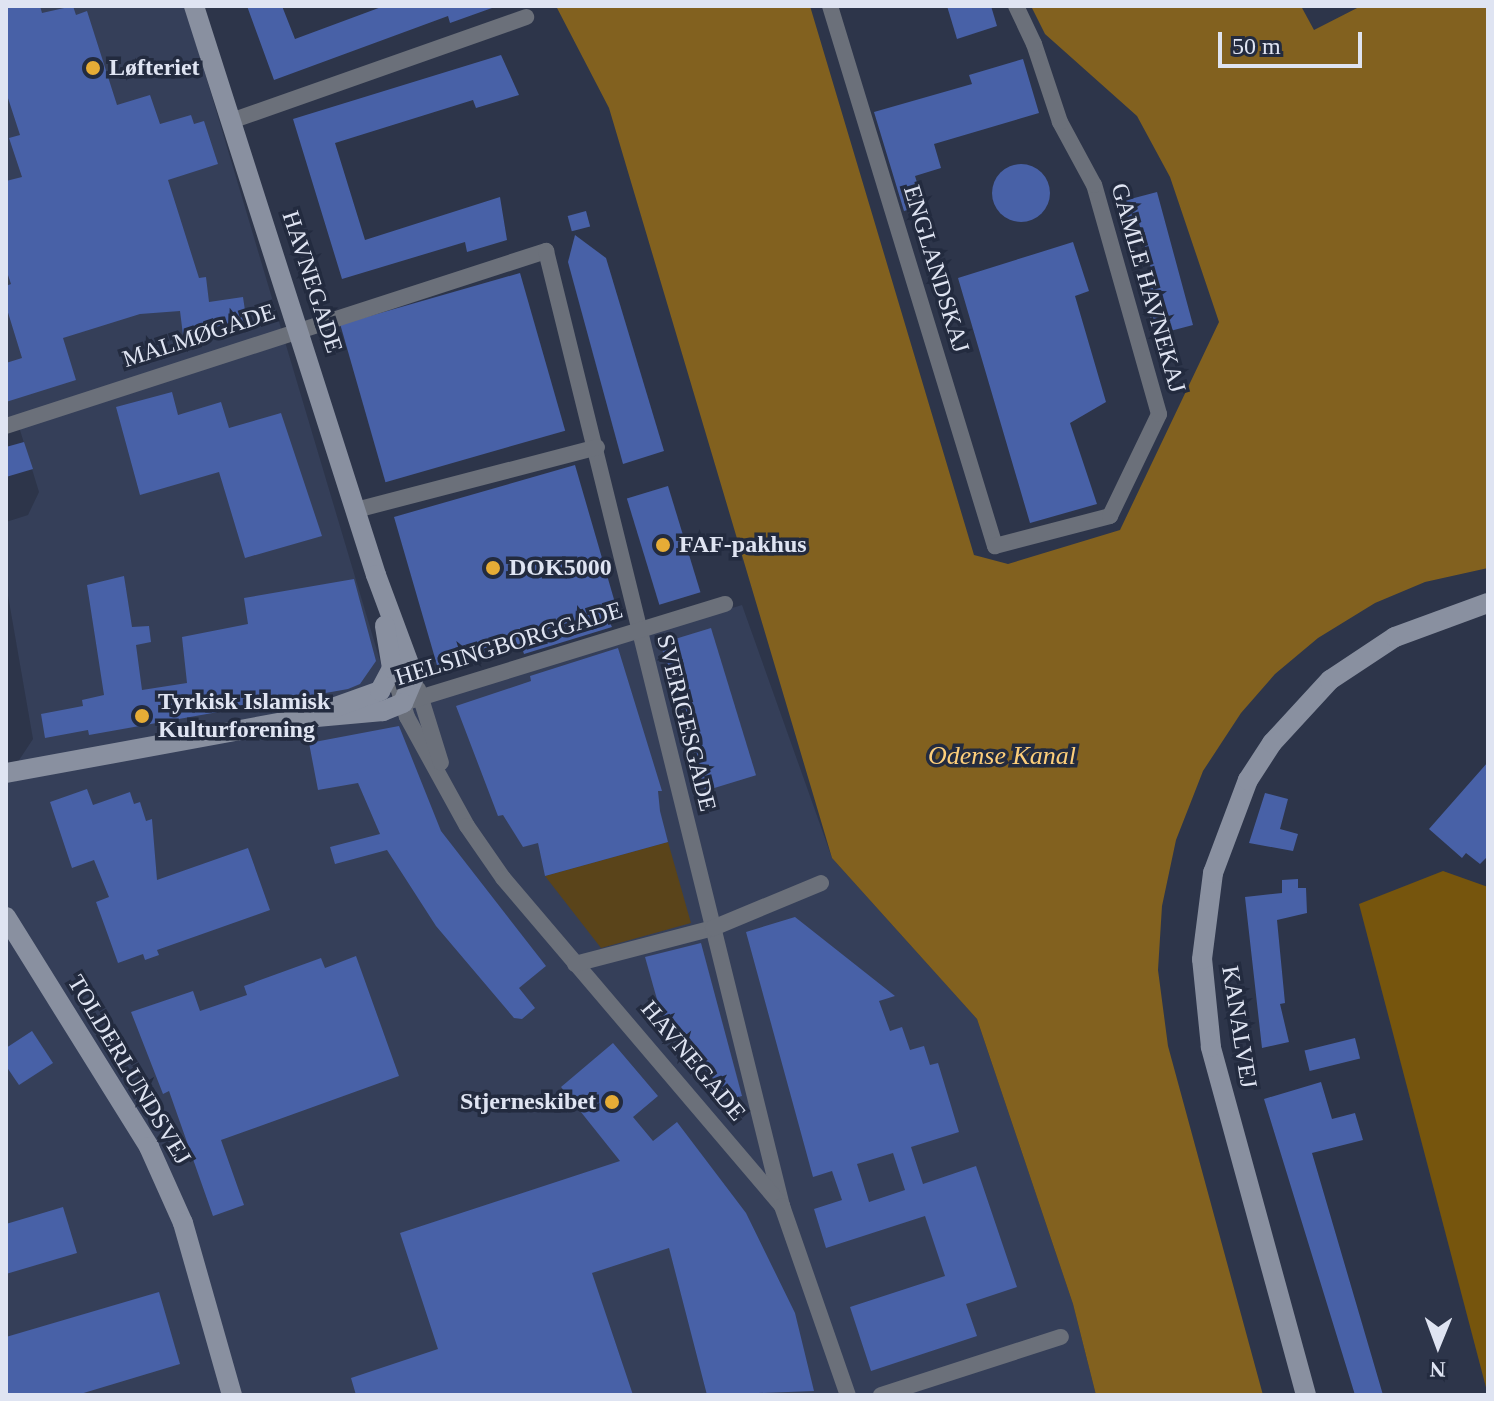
<!DOCTYPE html>
<html>
<head>
<meta charset="utf-8">
<style>
	body { margin:0 }
	#map { position:relative; width:1494px; height:1401px; overflow:hidden; background:#2d354a; font-family:Georgia,serif }
	div>[style] { position:absolute }
	[style*='--x'] { left:calc(var(--x)*1px); top:calc(var(--y)*1px); width:calc(var(--w)*1px); rotate:calc(var(--a)*1deg) }
	.built>* { inset:0; background:#353f59 }
	.green>* { inset:0; background:#5a441a }
	.forest>* { inset:0; background:#76550d }
	.water>* { inset:0; background:#82611f }
	.building>* { inset:0; background:#4861a7; transform-origin:0 0 }
	.round { border-radius:50% }
	.street>* { height:16px; margin:-8px; padding:0 8px; transform-origin:8px; border-radius:8px; background:#6b707a }
	.secondary>* { height:20px; margin:-10px; padding:0 10px; transform-origin:10px; border-radius:10px; background:#8990a0 }
	.dots>* { width:22px; height:22px; translate:-50% -50%; box-sizing:border-box; border:4px solid #232b3f; border-radius:50% }
	span { translate:-50% -50%; white-space:nowrap; text-align:center; line-height:1.15; -webkit-text-stroke:7px #232b3f; paint-order:stroke }
	.poi-label { font-size:24px; color:#dfe4f2; font-weight:700 }
	.left { translate:0 -50%; text-align:left }
	.right { translate:-100% -50%; text-align:right }
	.street-label { font-size:24px; color:#dfe4f2 }
	.water-label { font-size:26px; color:#fdce7a; font-style:italic }
	.frame { position:absolute; inset:0; border:8px solid #dfe4f2; pointer-events:none }
	.north { position:absolute; left:1398px; top:1305px; width:80px; height:80px; -webkit-text-stroke:6px #232b3f; paint-order:stroke; rotate:181deg; font-size:22px; font-weight:700; line-height:32px; text-align:center; color:#dfe4f2 }
	.north::after { content:''; display:block; margin:auto; width:28px; height:36px; background:#dfe4f2; clip-path:polygon(50% 0,100% 100%,50% 72%,0 100%) }
	.scale { position:absolute; left:1218px; top:32px; width:144px; height:36px; box-sizing:border-box; border:4px solid #dfe4f2; border-top:0; padding-left:10px; font-size:24px; line-height:28px; white-space:nowrap; color:#dfe4f2; -webkit-text-stroke:6px #232b3f; paint-order:stroke }
</style>
</head>
<body>
<div id="map">
	<div class="built">
		<i style="clip-path:polygon(6px 6px,185px 6px,395px 711px,742px 605px,832px 858px,977px 1019px,1073px 1304px,1096px 1395px,6px 1395px,6px 780px,33px 739px,6px 584px,6px 522px,28px 515px,39px 492px,16px 417px,6px 419px)"></i>
	</div>
	<div class="green">
		<i style="clip-path:polygon(668px 842px,691px 923px,601px 948px,545px 876px)"></i>
	</div>
	<div class="forest">
		<i style="clip-path:polygon(1443px 871px,1488px 887px,1488px 1395px,1359px 904px)"></i>
	</div>
	<div class="water">
		<i style="clip-path:polygon(556px 6px,810px 6px,974px 555px,1008px 564px,1120px 530px,1219px 322px,1170px 177px,1137px 116px,1045px 34px,1031px 6px,1301px 6px,1314px 30px,1361px 6px,1488px 6px,1488px 568px,1425px 582px,1375px 603px,1318px 638px,1275px 674px,1241px 713px,1203px 771px,1176px 840px,1162px 906px,1158px 970px,1168px 1046px,1263px 1395px,1096px 1395px,1073px 1304px,977px 1019px,832px 858px,609px 108px)"></i>
	</div>
	<div class="building">
		<i style="clip-path:polygon(6px 6px,40px 6px,42px 13px,73px 6px,76px 15px,87px 11px,117px 105px,150px 95px,160px 124px,191px 115px,194px 124px,204px 121px,218px 164px,168px 180px,199px 278px,206px 277px,209px 302px,243px 297px,247px 324px,211px 327px,212px 334px,184px 343px,180px 311px,140px 314px,63px 338px,76px 380px,6px 402px,6px 363px,22px 358px,6px 306px,6px 286px,11px 284px,6px 269px,6px 181px,22px 177px,9px 138px,20px 135px,6px 92px)"></i>
		<i style="clip-path:polygon(247px 6px,282px 6px,295px 39px,384px 6px,492px 8px,450px 23px,448px 16px,274px 80px)"></i>
		<i style="clip-path:polygon(947px 6px,991px 6px,997px 26px,957px 39px)"></i>
		<i style="clip-path:polygon(501px 55px,519px 95px,476px 108px,473px 100px,335px 143px,365px 240px,500px 197px,507px 240px,467px 252px,465px 242px,342px 279px,293px 119px)"></i>
		<i style="clip-path:polygon(1023px 59px,1039px 113px,934px 144px,941px 168px,915px 176px,924px 205px,904px 211px,874px 112px,972px 84px,969px 75px)"></i>
		<i class="round" style="left:992px;top:164px;width:58px;height:58px"></i>
		<i style="clip-path:polygon(1157px 192px,1193px 325px,1155px 335px,1140px 279px,1153px 276px,1139px 223px,1126px 227px,1119px 202px)"></i>
		<i style="left:586px;top:211px;width:16px;height:19px;rotate:75deg"></i>
		<i style="clip-path:polygon(575px 235px,606px 258px,664px 451px,623px 464px,568px 262px)"></i>
		<i style="clip-path:polygon(1073px 242px,1089px 291px,1075px 296px,1106px 402px,1070px 423px,1097px 504px,1030px 523px,958px 278px)"></i>
		<i style="left:520px;top:273px;width:164px;height:187px;rotate:74deg"></i>
		<i style="clip-path:polygon(172px 392px,178px 415px,221px 402px,229px 428px,281px 413px,322px 536px,245px 558px,219px 472px,140px 495px,116px 407px)"></i>
		<i style="clip-path:polygon(24px 442px,33px 469px,6px 477px,6px 447px)"></i>
		<i style="clip-path:polygon(575px 465px,620px 620px,610px 623px,612px 627px,524px 654px,522px 648px,439px 672px,394px 517px)"></i>
		<i style="left:668px;top:486px;width:111px;height:43px;rotate:73deg"></i>
		<i style="clip-path:polygon(124px 576px,132px 627px,149px 626px,151px 642px,136px 645px,142px 690px,187px 683px,182px 637px,248px 624px,244px 598px,354px 579px,376px 661px,360px 684px,348px 689px,89px 735px,88px 730px,45px 738px,41px 714px,83px 706px,82px 700px,104px 695px,87px 585px)"></i>
		<i style="left:711px;top:628px;width:154px;height:53px;rotate:73deg"></i>
		<i style="clip-path:polygon(618px 648px,662px 791px,658px 791px,660px 811px,668px 842px,545px 876px,538px 843px,523px 847px,503px 815px,498px 816px,456px 706px,531px 681px,530px 676px)"></i>
		<i style="clip-path:polygon(399px 726px,441px 831px,546px 966px,519px 988px,535px 1008px,522px 1019px,514px 1018px,436px 926px,387px 850px,335px 864px,330px 847px,380px 834px,358px 783px,318px 790px,309px 743px)"></i>
		<i style="clip-path:polygon(1488px 762px,1488px 856px,1480px 864px,1466px 853px,1462px 858px,1429px 829px)"></i>
		<i style="clip-path:polygon(87px 789px,93px 805px,130px 792px,134px 804px,140px 802px,146px 821px,152px 819px,157px 880px,248px 848px,270px 910px,157px 950px,159px 955px,145px 960px,143px 954px,118px 963px,96px 902px,109px 897px,94px 860px,72px 868px,50px 802px)"></i>
		<i style="clip-path:polygon(1265px 793px,1288px 799px,1280px 829px,1298px 834px,1293px 851px,1249px 843px)"></i>
		<i style="clip-path:polygon(1298px 879px,1298px 888px,1306px 888px,1307px 913px,1277px 920px,1285px 1003px,1280px 1004px,1289px 1042px,1262px 1048px,1245px 897px,1282px 893px,1282px 880px)"></i>
		<i style="clip-path:polygon(evenodd,795px 917px,895px 996px,879px 1001px,890px 1031px,902px 1027px,910px 1050px,924px 1046px,930px 1065px,938px 1063px,959px 1132px,911px 1147px,923px 1184px,976px 1166px,1017px 1287px,966px 1304px,977px 1336px,871px 1371px,850px 1307px,945px 1276px,925px 1216px,826px 1248px,814px 1209px,842px 1200px,832px 1171px,813px 1177px,746px 932px,795px 917px,893px 1153px,905px 1190px,869px 1202px,857px 1164px,893px 1153px)"></i>
		<i style="clip-path:polygon(701px 943px,742px 1096px,730px 1099px,662px 1017px,645px 957px)"></i>
		<i style="clip-path:polygon(356px 956px,399px 1076px,221px 1140px,244px 1205px,213px 1216px,169px 1091px,163px 1094px,131px 1012px,193px 991px,200px 1011px,247px 995px,244px 986px,321px 958px,325px 968px)"></i>
		<i style="clip-path:polygon(32px 1031px,53px 1063px,19px 1085px,6px 1066px,6px 1048px)"></i>
		<i style="left:1355px;top:1038px;width:21px;height:52px;rotate:76deg"></i>
		<i style="clip-path:polygon(613px 1043px,658px 1096px,633px 1117px,653px 1141px,677px 1122px,746px 1213px,795px 1313px,814px 1391px,707px 1395px,669px 1248px,592px 1273px,633px 1395px,356px 1395px,351px 1378px,438px 1349px,400px 1233px,620px 1161px,561px 1087px)"></i>
		<i style="clip-path:polygon(1321px 1082px,1332px 1119px,1355px 1113px,1363px 1140px,1312px 1153px,1383px 1395px,1355px 1395px,1264px 1099px)"></i>
		<i style="clip-path:polygon(63px 1207px,77px 1253px,6px 1274px,6px 1224px)"></i>
		<i style="clip-path:polygon(159px 1292px,180px 1364px,77px 1395px,6px 1395px,6px 1337px)"></i>
	</div>
	<div class="street">
		<i style="--x:830;--y:6;--w:565;--a:73.01"></i>
		<i style="--x:995;--y:546;--w:119;--a:-14.6"></i>
		<i style="--x:1110;--y:516;--w:113;--a:-64.3"></i>
		<i style="--x:1159;--y:414;--w:238;--a:-105.8"></i>
		<i style="--x:1094;--y:185;--w:72;--a:-118.4"></i>
		<i style="--x:1060;--y:122;--w:82;--a:-108.4"></i>
		<i style="--x:1034;--y:44;--w:42;--a:-115.3"></i>
		<i style="--x:231;--y:121;--w:313;--a:-19.4"></i>
		<i style="--x:6;--y:426;--w:568;--a:-17.96"></i>
		<i style="--x:546;--y:251;--w:984;--a:76.12"></i>
		<i style="--x:356;--y:510;--w:249;--a:-14.6"></i>
		<i style="--x:392;--y:668;--w:51;--a:73"></i>
		<i style="--x:407;--y:717;--w:124;--a:61.2"></i>
		<i style="--x:467;--y:826;--w:63;--a:55.3"></i>
		<i style="--x:503;--y:878;--w:431;--a:49.6"></i>
		<i style="--x:782;--y:1206;--w:200;--a:70.8"></i>
		<i style="--x:418;--y:689;--w:77;--a:72.7"></i>
		<i style="--x:403;--y:703;--w:337;--a:-17.1"></i>
		<i style="--x:575;--y:964;--w:143;--a:-14.6"></i>
		<i style="--x:713;--y:928;--w:117;--a:-22.6"></i>
		<i style="--x:881;--y:1395;--w:189;--a:-17.9"></i>
	</div>
	<div class="secondary">
		<i style="--x:194;--y:6;--w:597;--a:72.26"></i>
		<i style="--x:376;--y:575;--w:109;--a:69.6"></i>
		<i style="--x:414;--y:677;--w:28;--a:113"></i>
		<i style="--x:403;--y:703;--w:22;--a:158"></i>
		<i style="--x:383;--y:711;--w:78;--a:174.9"></i>
		<i style="--x:6;--y:773;--w:304;--a:-10.4"></i>
		<i style="--x:305;--y:718;--w:80;--a:-19.8"></i>
		<i style="--x:380;--y:691;--w:26;--a:-62"></i>
		<i style="--x:392;--y:668;--w:43;--a:-99.5"></i>
		<i style="--x:6;--y:917;--w:271;--a:58.1"></i>
		<i style="--x:149;--y:1147;--w:83;--a:65.9"></i>
		<i style="--x:183;--y:1223;--w:179;--a:74.1"></i>
		<i style="--x:1306;--y:1395;--w:361;--a:-105.3"></i>
		<i style="--x:1211;--y:1047;--w:88;--a:-95.8"></i>
		<i style="--x:1202;--y:959;--w:87;--a:-82.7"></i>
		<i style="--x:1213;--y:873;--w:99;--a:-69.4"></i>
		<i style="--x:1248;--y:780;--w:44;--a:-57"></i>
		<i style="--x:1272;--y:743;--w:86;--a:-47.4"></i>
		<i style="--x:1330;--y:680;--w:78;--a:-33.5"></i>
		<i style="--x:1395;--y:637;--w:99;--a:-20.1"></i>
	</div>
	<div class="dots">
		<i style="left:93px;top:68px;background:#e6ac36"></i>
		<i style="left:663px;top:545px;background:#e6ac36"></i>
		<i style="left:493px;top:568px;background:#e6ac36"></i>
		<i style="left:142px;top:716px;background:#e6ac36"></i>
		<i style="left:612px;top:1102px;background:#e6ac36"></i>
	</div>
	<div class="poi-label">
		<span class="left" style="left:109px;top:68px">Løfteriet</span>
		<span class="left" style="left:679px;top:545px">FAF-pakhus</span>
		<span class="left" style="left:509px;top:568px">DOK5000</span>
		<span class="left" style="left:158px;top:716px">Tyrkisk Islamisk<br>Kulturforening</span>
		<span class="right" style="left:596px;top:1102px">Stjerneskibet</span>
	</div>
	<div class="street-label">
		<span style="left:936px;top:269px;rotate:73deg">ENGLANDSKAJ</span>
		<span style="left:312px;top:282px;rotate:72deg">HAVNEGADE</span>
		<span style="left:1148px;top:288px;rotate:74deg">GAMLE HAVNEKAJ</span>
		<span style="left:199px;top:336px;rotate:-18deg">MALMØGADE</span>
		<span style="left:509px;top:644px;rotate:-17deg">HELSINGBORGGADE</span>
		<span style="left:686px;top:723px;rotate:76deg">SVERIGESGADE</span>
		<span style="left:1239px;top:1027px;rotate:81deg">KANALVEJ</span>
		<span style="left:693px;top:1061px;rotate:50deg">HAVNEGADE</span>
		<span style="left:129px;top:1070px;rotate:59deg">TOLDERLUNDSVEJ</span>
	</div>
	<div class="water-label">
		<span style="left:1002px;top:756px">Odense Kanal</span>
	</div>
	<div class="frame"></div>
	<div class="north">N</div>
	<div class="scale">50 m</div>
</div>
</body>
</html>
